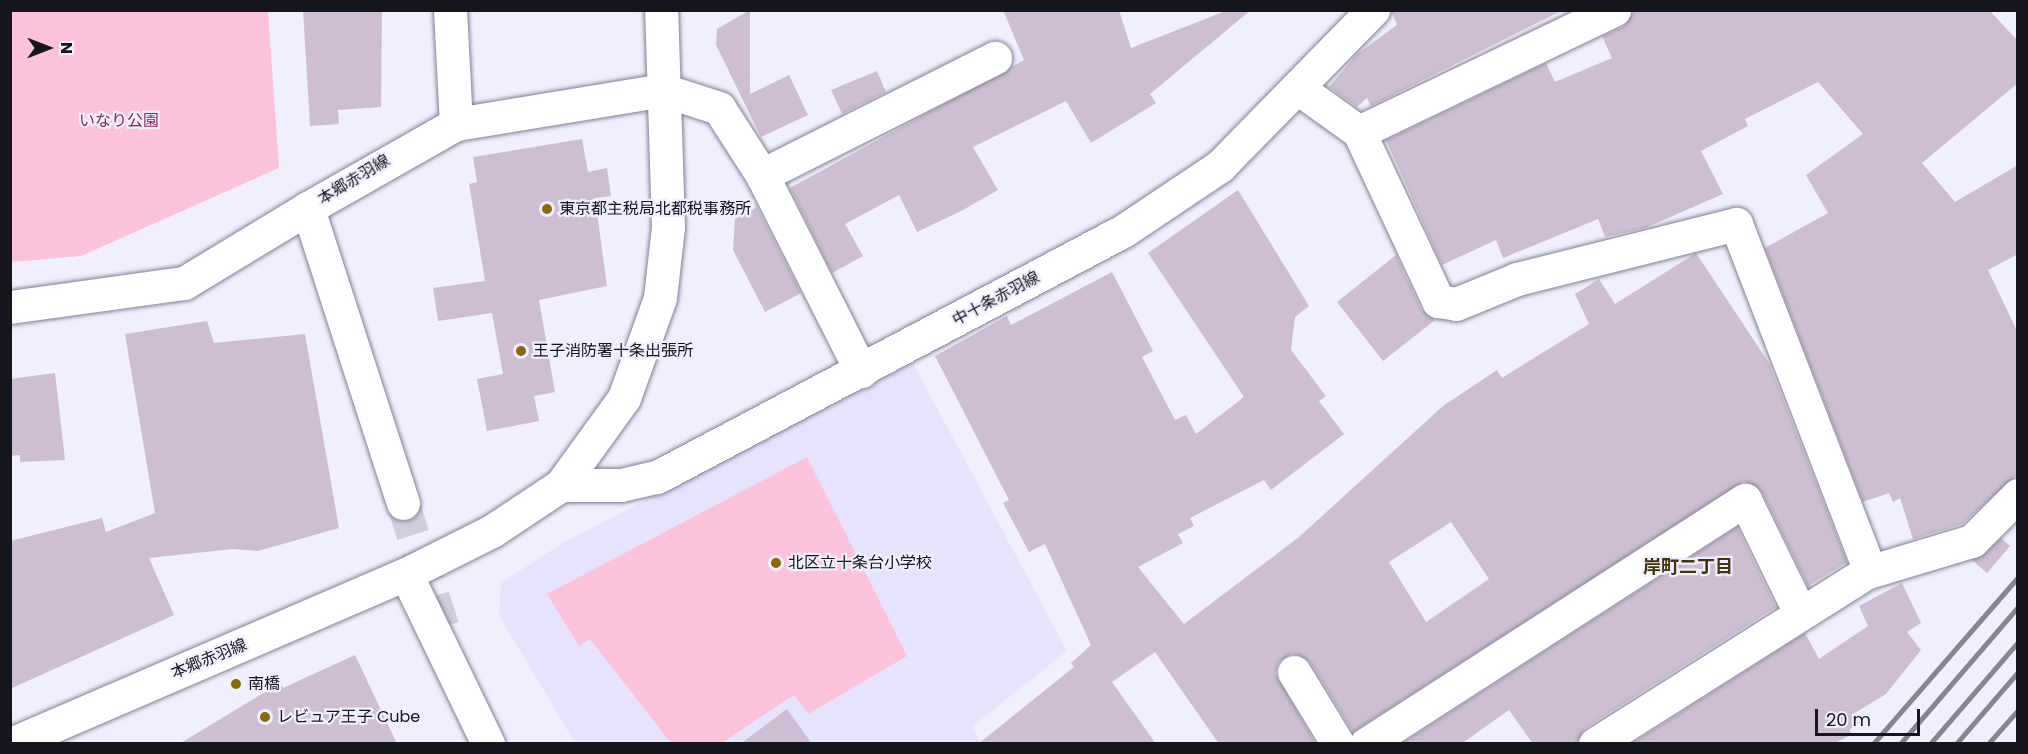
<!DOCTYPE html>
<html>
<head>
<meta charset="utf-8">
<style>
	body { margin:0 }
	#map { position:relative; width:2028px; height:754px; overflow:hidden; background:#efeffe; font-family:Poppins,"Noto Sans JP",sans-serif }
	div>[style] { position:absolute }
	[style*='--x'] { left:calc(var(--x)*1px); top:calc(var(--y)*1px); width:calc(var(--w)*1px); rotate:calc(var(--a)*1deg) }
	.built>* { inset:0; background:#e5e3fe }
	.green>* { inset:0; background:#fcc2db }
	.building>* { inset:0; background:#cfbed3 }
	.secondary-tunnel>* { height:33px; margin-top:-16.5px; transform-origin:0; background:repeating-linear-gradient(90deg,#cecedc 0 33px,transparent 0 49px) }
	.roads { filter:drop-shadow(0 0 2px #818097) drop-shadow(0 0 2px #818097) }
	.minor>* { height:33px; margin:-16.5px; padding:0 16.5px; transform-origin:16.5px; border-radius:16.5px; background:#fff }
	.tertiary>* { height:33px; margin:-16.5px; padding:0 16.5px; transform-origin:16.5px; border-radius:16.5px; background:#fff }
	.secondary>* { height:33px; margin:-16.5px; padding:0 16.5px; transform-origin:16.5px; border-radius:16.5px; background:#fff }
	.rail>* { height:4.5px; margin:-2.25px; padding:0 2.25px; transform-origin:2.25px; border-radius:2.25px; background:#868692 }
	.dots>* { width:16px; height:16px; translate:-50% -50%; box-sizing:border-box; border:3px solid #efeffe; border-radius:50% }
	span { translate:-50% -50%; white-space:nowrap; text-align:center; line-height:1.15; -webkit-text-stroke:4.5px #efeffe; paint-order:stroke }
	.park-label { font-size:16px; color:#8a275e }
	.street-label { font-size:16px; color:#15151e }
	.poi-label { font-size:16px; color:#15151e }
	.left { translate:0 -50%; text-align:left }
	.neighbourhood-label { font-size:18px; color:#44330b; font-weight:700 }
	.frame { position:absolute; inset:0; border:12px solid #15151e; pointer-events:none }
	.north { position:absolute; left:18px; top:18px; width:60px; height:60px; -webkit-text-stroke:4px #efeffe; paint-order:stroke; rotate:90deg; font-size:16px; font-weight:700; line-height:24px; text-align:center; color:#15151e }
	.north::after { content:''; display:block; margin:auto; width:21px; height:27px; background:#15151e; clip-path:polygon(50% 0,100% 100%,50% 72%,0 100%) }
	.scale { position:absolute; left:1815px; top:709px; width:105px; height:27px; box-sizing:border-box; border:3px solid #15151e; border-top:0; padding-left:8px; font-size:18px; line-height:21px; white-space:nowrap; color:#15151e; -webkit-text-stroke:4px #efeffe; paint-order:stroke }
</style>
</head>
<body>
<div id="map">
	<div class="built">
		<i style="clip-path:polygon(913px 363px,1067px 651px,973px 726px,980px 743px,575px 743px,499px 616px,501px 583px,564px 542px)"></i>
	</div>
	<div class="green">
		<i style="clip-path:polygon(11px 10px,268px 11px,279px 168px,81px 256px,11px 262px)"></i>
		<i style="clip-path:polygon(807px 457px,907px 656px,808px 714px,794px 695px,722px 743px,671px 743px,590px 639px,579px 646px,547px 594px)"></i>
	</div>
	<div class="building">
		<i style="clip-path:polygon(303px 10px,382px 10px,381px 107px,338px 110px,339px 124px,310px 126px)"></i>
		<i style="clip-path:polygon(750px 10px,750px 94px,789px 75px,808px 115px,761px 137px,716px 45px,717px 29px)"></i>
		<i style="clip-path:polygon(1003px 10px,1119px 10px,1131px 48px,1228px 10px,1251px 10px,1150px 94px,1156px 103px,1091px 143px,1066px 101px,973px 147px,998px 190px,961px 211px,917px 232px,899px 195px,845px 224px,863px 256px,832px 273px,790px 188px,1024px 60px)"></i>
		<i style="clip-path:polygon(1391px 10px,1563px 10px,1371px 106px,1367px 98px,1357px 107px,1329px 87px,1357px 54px,1397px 25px)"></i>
		<i style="clip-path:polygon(1635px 10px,1989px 10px,2018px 41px,2018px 83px,1922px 163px,1955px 202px,2018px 165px,2018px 254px,1988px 270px,2018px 333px,2018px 474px,1962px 524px,1913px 539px,1900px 498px,1893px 502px,1889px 493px,1863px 502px,1765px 248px,1828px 213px,1806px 175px,1863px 134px,1818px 82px,1745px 119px,1748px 126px,1701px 151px,1723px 194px,1645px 228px,1605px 237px,1598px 219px,1503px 258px,1496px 240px,1442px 265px,1386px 140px,1546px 63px,1555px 82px,1612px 58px,1602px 36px,1623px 27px)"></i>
		<i style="clip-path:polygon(877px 71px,886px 92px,842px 114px,831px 90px)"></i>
		<i style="clip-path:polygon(582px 139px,588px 172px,607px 168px,611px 196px,595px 198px,607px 286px,539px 300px,555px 392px,534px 396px,539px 421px,487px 431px,477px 379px,503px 374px,492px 313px,438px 321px,433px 288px,485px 281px,469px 184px,477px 182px,473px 157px)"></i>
		<i style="clip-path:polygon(evenodd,1238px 190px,1309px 306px,1295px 317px,1291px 350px,1326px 396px,1319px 401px,1344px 434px,1271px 490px,1264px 480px,1190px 518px,1194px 526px,1178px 534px,1183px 543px,1138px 567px,1184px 624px,1299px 537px,1443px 406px,1497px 370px,1502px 378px,1589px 324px,1575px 294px,1599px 279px,1615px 304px,1696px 253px,1769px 363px,1847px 562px,1808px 586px,1762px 492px,1744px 481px,1353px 732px,1310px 662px,1293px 653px,1278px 663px,1275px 673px,1316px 744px,1219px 744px,1155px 652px,1112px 682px,1156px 744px,978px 744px,1074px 667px,1071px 663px,1091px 645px,1045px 544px,1029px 552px,1003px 503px,1009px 500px,935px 356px,1007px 316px,1011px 325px,1112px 272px,1153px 351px,1142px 357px,1175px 420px,1186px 415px,1196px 434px,1244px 397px,1148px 253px,1238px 190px,1451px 522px,1489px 579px,1426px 622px,1389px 562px,1451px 522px)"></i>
		<i style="clip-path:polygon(757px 207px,801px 293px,765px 312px,733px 250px,735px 219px)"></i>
		<i style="clip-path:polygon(1396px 255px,1421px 309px,1435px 320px,1383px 361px,1337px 302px)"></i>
		<i style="clip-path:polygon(207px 321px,214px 343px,305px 334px,339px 528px,258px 551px,233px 549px,149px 558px,174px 615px,10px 689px,10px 541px,102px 518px,106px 532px,155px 513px,125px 334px)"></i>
		<i style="clip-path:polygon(55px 373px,65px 460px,20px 462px,20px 455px,10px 456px,10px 379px)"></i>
		<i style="clip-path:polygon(1737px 527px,1776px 607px,1585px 728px,1576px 744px,1533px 744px,1509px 710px,1461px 744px,1401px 744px)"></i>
		<i style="clip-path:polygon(2001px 538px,2010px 546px,1987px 573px,1972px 560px)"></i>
		<i style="clip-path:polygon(1902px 583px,1921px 623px,1907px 632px,1921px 650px,1886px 694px,1853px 714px,1859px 723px,1849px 730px,1852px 734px,1834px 744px,1631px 744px,1805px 633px,1819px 659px,1868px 626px,1859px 606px)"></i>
		<i style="clip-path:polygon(355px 655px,397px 744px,179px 744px,280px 683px,283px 688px)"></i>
		<i style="clip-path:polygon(787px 709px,812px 744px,740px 744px)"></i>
	</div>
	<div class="secondary-tunnel">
		<i style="--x:403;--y:503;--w:130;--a:72.1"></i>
	</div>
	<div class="roads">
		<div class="minor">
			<i style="--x:1299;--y:89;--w:74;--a:35.6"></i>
			<i style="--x:1359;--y:132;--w:187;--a:64.9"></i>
			<i style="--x:1438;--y:301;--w:18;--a:9"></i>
			<i style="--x:1456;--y:304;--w:66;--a:-22.3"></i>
			<i style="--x:1517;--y:279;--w:226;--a:-14.1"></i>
			<i style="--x:1736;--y:224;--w:372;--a:68.9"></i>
			<i style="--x:663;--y:90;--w:59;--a:17.8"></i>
			<i style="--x:719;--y:108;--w:80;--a:57.3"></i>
			<i style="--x:762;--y:175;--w:220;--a:63.2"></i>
			<i style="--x:1359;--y:132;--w:283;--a:-25.6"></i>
			<i style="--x:762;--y:175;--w:261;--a:-26.7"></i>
			<i style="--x:1294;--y:672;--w:84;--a:58.6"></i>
			<i style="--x:1366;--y:744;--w:451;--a:-32.8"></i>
			<i style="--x:1745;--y:500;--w:126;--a:64"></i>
			<i style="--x:1595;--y:744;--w:320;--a:-32.3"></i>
			<i style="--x:1865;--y:573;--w:112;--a:-16.7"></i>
			<i style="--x:1972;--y:541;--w:65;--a:-45"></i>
		</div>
		<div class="tertiary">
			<i style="--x:450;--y:10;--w:114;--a:87"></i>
			<i style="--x:10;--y:307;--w:176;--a:-7.9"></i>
			<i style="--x:184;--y:283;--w:145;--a:-31.2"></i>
		</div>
		<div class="secondary">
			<i style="--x:561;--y:485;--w:60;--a:0"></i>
			<i style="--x:621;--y:485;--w:37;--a:-13"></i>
			<i style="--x:657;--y:477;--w:527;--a:-27.83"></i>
			<i style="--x:1123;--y:231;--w:117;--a:-33.8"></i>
			<i style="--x:1220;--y:166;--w:219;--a:-45.6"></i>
			<i style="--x:403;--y:503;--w:310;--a:-107.9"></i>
			<i style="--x:308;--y:208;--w:170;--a:-29.6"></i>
			<i style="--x:456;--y:124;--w:210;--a:-9.3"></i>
			<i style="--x:406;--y:574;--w:189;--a:64.2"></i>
			<i style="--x:11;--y:744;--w:430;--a:-23.3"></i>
			<i style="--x:406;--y:574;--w:96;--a:-26.6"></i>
			<i style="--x:492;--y:531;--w:83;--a:-33.7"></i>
			<i style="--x:561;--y:485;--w:107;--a:-54.1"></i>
			<i style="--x:624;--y:398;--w:106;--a:-70.2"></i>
			<i style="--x:660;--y:298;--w:71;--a:-83.6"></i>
			<i style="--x:668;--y:227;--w:217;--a:-91.8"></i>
		</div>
	</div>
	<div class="rail">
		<i style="--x:1873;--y:744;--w:221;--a:-49"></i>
		<i style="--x:1900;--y:744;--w:181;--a:-49.3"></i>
		<i style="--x:1930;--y:744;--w:135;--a:-49.2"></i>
		<i style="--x:1956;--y:744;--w:95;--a:-49.3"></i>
		<i style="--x:1988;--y:744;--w:45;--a:-48.6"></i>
		<i style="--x:2016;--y:744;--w:3;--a:-45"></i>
	</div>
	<div class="dots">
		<i style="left:547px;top:209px;background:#8b6909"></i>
		<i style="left:521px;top:351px;background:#8b6909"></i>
		<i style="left:776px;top:563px;background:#8b6909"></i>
		<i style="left:236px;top:684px;background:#8b6909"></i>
		<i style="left:265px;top:717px;background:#8b6909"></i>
	</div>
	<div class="park-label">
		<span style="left:119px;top:121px">いなり公園</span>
	</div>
	<div class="street-label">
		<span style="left:354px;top:180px;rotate:-31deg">本郷赤羽線</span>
		<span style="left:996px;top:299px;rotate:-28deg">中十条赤羽線</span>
		<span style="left:209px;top:659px;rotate:-22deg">本郷赤羽線</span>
	</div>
	<div class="poi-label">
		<span class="left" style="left:559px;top:209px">東京都主税局北都税事務所</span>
		<span class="left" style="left:533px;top:351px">王子消防署十条出張所</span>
		<span class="left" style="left:788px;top:563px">北区立十条台小学校</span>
		<span class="left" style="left:248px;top:684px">南橋</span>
		<span class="left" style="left:277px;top:717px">レビュア王子 Cube</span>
	</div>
	<div class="neighbourhood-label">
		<span style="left:1688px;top:567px">岸町二丁目</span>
	</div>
	<div class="frame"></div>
	<div class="north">N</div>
	<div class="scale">20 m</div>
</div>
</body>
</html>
